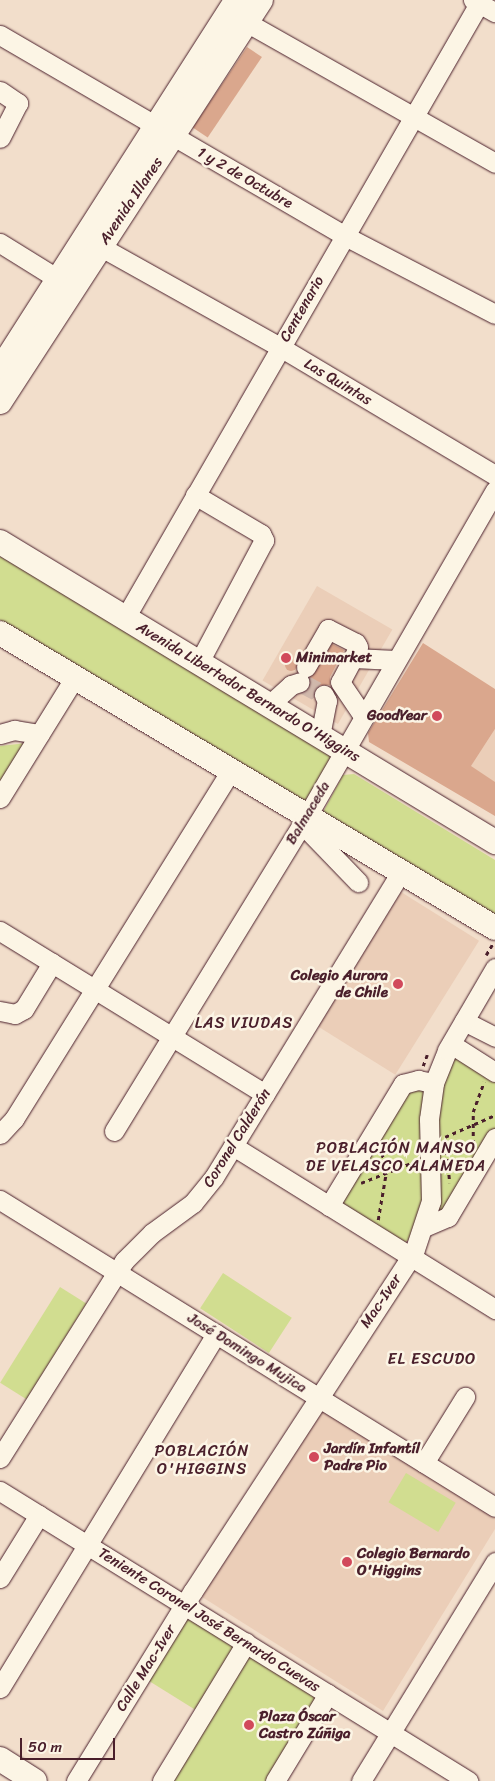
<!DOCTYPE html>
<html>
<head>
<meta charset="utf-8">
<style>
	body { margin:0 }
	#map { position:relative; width:495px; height:1781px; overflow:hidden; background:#f2decb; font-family:Sriracha,sans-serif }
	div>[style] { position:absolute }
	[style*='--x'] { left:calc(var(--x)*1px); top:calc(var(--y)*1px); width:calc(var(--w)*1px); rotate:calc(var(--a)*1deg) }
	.built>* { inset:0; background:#ebceb8; transform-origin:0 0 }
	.green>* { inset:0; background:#d1dd90; transform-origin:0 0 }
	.building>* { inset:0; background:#daa78d; transform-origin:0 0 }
	.round { border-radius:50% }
	.minor-tunnel>* { height:19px; margin-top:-9.5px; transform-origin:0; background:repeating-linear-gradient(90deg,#d0b8ab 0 19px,transparent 0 28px) }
	.path>* { height:2.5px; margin-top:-1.25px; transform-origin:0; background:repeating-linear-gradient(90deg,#4a1f2b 0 4px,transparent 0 8px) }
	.roads { filter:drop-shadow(0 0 1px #4a1f2b) drop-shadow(0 0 1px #4a1f2b) }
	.minor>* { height:19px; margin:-9.5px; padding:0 9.5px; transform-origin:9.5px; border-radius:9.5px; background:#fcf5e5 }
	.major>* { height:24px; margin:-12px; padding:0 12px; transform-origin:12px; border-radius:12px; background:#fcf5e5 }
	.dots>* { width:14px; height:14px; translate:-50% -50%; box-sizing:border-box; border:2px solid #fcf5e5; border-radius:50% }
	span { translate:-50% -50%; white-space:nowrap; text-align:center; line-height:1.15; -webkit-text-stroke:5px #fcf5e5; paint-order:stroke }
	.street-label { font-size:15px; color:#4a1f2b }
	.poi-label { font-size:15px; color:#4a1f2b; font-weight:700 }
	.left { translate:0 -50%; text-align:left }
	.right { translate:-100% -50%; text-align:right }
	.neighbourhood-label { font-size:16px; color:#4a1f2b; letter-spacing:1px }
	.scale { position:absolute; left:20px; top:1738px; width:95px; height:22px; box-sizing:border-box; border:2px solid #4a1f2b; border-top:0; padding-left:6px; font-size:15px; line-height:18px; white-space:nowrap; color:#4a1f2b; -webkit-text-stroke:4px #fcf5e5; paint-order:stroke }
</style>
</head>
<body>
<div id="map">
	<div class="built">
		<i style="left:317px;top:586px;width:87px;height:109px;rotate:30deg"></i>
		<i style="clip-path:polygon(495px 729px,495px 816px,470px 767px)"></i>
		<i style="left:401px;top:892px;width:92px;height:158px;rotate:32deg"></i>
		<i style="clip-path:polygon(317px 1407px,495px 1518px,495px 1529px,383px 1711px,199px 1595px)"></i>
	</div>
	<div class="green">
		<i style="clip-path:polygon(0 546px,336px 752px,307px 804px,0 620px)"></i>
		<i style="clip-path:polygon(27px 743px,0 785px,0 746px)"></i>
		<i style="clip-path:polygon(354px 774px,495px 860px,495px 922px,321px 816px,343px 775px)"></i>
		<i style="clip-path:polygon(453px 1053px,495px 1080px,495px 1131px,445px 1214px,404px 1243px,337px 1200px,405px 1090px,418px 1089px)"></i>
		<i style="left:223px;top:1273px;width:82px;height:42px;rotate:33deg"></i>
		<i style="left:60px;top:1287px;width:31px;height:113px;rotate:32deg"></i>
		<i style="left:406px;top:1473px;width:58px;height:34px;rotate:31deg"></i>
		<i style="left:186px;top:1612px;width:62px;height:78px;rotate:32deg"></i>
		<i style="clip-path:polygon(247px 1651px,319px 1695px,266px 1781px,167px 1781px)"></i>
	</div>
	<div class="building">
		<i style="left:247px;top:47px;width:18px;height:97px;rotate:34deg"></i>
		<i style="clip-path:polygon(423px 643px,495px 689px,495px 729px,471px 766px,495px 782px,495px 816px,369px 742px,368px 733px)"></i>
		<i style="clip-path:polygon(332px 644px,344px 650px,330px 677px,330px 685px,319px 685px,313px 694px,307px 690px,311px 685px,310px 677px)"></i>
		<i class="round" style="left:285px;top:659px;width:12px;height:12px"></i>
	</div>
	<div class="minor-tunnel">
		<i style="--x:300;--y:682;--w:27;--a:28"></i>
	</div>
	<div class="path">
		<i style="--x:486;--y:955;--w:12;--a:-59"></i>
		<i style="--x:423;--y:1066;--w:12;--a:-70"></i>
		<i style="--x:445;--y:1137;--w:55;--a:-23.7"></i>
		<i style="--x:446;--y:1143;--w:40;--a:84.3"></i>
		<i style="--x:473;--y:1144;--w:32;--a:-90"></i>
		<i style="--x:473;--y:1112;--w:32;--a:-70"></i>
		<i style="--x:361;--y:1183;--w:59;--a:-21.8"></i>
		<i style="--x:378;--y:1220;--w:48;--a:-80.3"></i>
		<i style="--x:386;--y:1173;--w:24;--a:-102"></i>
	</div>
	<div class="roads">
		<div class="minor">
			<i style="--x:473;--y:0;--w:25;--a:29"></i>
			<i style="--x:246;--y:22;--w:286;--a:29.5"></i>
			<i style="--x:0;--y:35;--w:399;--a:30.2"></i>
			<i style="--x:345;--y:236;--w:169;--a:27.5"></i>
			<i style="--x:0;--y:91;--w:22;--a:34"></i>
			<i style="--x:18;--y:103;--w:39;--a:117"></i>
			<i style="--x:0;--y:243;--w:68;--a:31.8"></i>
			<i style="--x:101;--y:247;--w:205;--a:29.2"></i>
			<i style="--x:280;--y:347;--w:250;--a:30.8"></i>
			<i style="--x:195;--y:495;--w:77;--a:30.6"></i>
			<i style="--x:261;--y:534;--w:7;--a:63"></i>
			<i style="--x:264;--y:540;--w:138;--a:118"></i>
			<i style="--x:125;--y:618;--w:713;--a:-60.06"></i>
			<i style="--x:353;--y:658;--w:27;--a:118"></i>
			<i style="--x:340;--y:682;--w:41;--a:55.9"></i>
			<i style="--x:306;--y:667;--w:44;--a:-59.9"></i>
			<i style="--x:328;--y:629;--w:31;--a:27"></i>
			<i style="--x:356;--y:643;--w:4;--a:63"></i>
			<i style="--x:358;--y:647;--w:12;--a:114"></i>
			<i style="--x:353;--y:658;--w:43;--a:2.7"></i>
			<i style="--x:269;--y:705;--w:30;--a:-42"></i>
			<i style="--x:291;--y:685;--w:9;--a:-18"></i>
			<i style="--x:0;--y:734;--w:15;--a:-16"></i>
			<i style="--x:14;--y:730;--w:26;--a:9"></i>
			<i style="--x:320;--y:736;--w:36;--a:-79"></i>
			<i style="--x:327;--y:701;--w:7;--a:-117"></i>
			<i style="--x:0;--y:798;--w:142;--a:-58.2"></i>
			<i style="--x:302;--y:824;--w:81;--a:46"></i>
			<i style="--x:0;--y:931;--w:311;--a:31.6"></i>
			<i style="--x:0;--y:1011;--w:15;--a:11"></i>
			<i style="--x:15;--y:1014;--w:10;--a:-29"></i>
			<i style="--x:24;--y:1009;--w:54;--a:-58.7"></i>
			<i style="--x:464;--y:1021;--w:35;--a:27"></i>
			<i style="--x:451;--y:1044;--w:52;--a:32.5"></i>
			<i style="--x:114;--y:1131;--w:369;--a:-58.5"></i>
			<i style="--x:307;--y:816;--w:376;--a:-60"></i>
			<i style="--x:0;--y:1134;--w:21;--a:-47"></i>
			<i style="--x:14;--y:1119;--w:411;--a:-58.1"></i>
			<i style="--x:233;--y:1146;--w:309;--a:31.9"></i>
			<i style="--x:0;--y:1200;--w:582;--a:31.81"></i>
			<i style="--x:329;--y:1206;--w:143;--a:-58.8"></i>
			<i style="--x:403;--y:1084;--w:16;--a:-15"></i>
			<i style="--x:418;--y:1080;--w:16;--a:11"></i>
			<i style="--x:424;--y:1227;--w:26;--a:-23"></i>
			<i style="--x:448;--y:1217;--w:92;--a:-59.3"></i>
			<i style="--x:0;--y:1458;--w:233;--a:-57.8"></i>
			<i style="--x:124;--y:1261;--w:40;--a:-45"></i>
			<i style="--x:152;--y:1233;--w:51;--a:-36.2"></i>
			<i style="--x:193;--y:1203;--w:33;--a:-51"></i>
			<i style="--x:214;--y:1177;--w:358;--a:-58.5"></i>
			<i style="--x:424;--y:1463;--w:78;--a:-58.2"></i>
			<i style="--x:0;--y:1491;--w:551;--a:31.78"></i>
			<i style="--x:0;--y:1578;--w:74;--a:-58.2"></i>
			<i style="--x:0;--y:1688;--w:415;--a:-58.6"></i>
			<i style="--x:76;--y:1781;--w:223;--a:-58.4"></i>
			<i style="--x:193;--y:1591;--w:405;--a:-56.9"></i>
			<i style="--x:414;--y:1252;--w:54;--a:-71.6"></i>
			<i style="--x:431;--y:1201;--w:82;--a:-91.4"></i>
			<i style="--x:429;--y:1119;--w:36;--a:-82"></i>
			<i style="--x:434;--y:1083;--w:35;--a:-68"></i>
			<i style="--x:447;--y:1050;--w:95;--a:-59.7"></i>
			<i style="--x:162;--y:1781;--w:162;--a:-58.7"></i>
			<i style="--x:275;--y:1781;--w:102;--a:-58.7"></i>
			<i style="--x:361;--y:1781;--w:257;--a:-58.5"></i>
		</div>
		<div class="major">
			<i style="--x:0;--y:370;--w:439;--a:-57.4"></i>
			<i style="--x:0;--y:402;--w:479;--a:-57"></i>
			<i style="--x:0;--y:542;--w:579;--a:31.22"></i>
			<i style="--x:0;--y:633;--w:576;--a:30.79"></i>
			<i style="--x:0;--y:1759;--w:41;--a:32.2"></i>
		</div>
	</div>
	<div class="dots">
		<i style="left:286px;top:658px;background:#d1495b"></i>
		<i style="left:437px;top:716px;background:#d1495b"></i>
		<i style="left:398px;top:984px;background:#d1495b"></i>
		<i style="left:314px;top:1457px;background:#d1495b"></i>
		<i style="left:347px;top:1562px;background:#d1495b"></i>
		<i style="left:249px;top:1725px;background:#d1495b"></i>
	</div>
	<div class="street-label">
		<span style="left:245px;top:178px;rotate:30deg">1 y 2 de Octubre</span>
		<span style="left:131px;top:201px;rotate:-56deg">Avenida Illanes</span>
		<span style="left:302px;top:309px;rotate:-60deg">Centenario</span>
		<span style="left:338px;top:382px;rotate:31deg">Las Quintas</span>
		<span style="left:248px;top:692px;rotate:31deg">Avenida Libertador Bernardo O'Higgins</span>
		<span style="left:308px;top:813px;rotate:-59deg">Balmaceda</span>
		<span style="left:237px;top:1138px;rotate:-58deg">Coronel Calderón</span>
		<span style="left:381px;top:1301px;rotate:-56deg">Mac-Iver</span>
		<span style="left:247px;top:1353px;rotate:32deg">José Domingo Mujica</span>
		<span style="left:209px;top:1620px;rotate:32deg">Teniente Coronel José Bernardo Cuevas</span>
		<span style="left:146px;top:1668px;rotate:-58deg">Calle Mac-Iver</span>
	</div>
	<div class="poi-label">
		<span class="left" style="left:296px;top:658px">Minimarket</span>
		<span class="right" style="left:427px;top:716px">GoodYear</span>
		<span class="right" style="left:388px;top:984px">Colegio Aurora<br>de Chile</span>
		<span class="left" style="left:324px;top:1457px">Jardín Infantíl<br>Padre Pio</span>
		<span class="left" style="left:357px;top:1562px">Colegio Bernardo<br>O'Higgins</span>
		<span class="left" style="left:259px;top:1725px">Plaza Óscar<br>Castro Zúñiga</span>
	</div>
	<div class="neighbourhood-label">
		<span style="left:244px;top:1023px">LAS VIUDAS</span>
		<span style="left:396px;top:1157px">POBLACIÓN MANSO<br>DE VELASCO ALAMEDA</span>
		<span style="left:432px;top:1359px">EL ESCUDO</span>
		<span style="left:202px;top:1460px">POBLACIÓN<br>O'HIGGINS</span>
	</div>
	<div class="scale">50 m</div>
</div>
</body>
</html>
